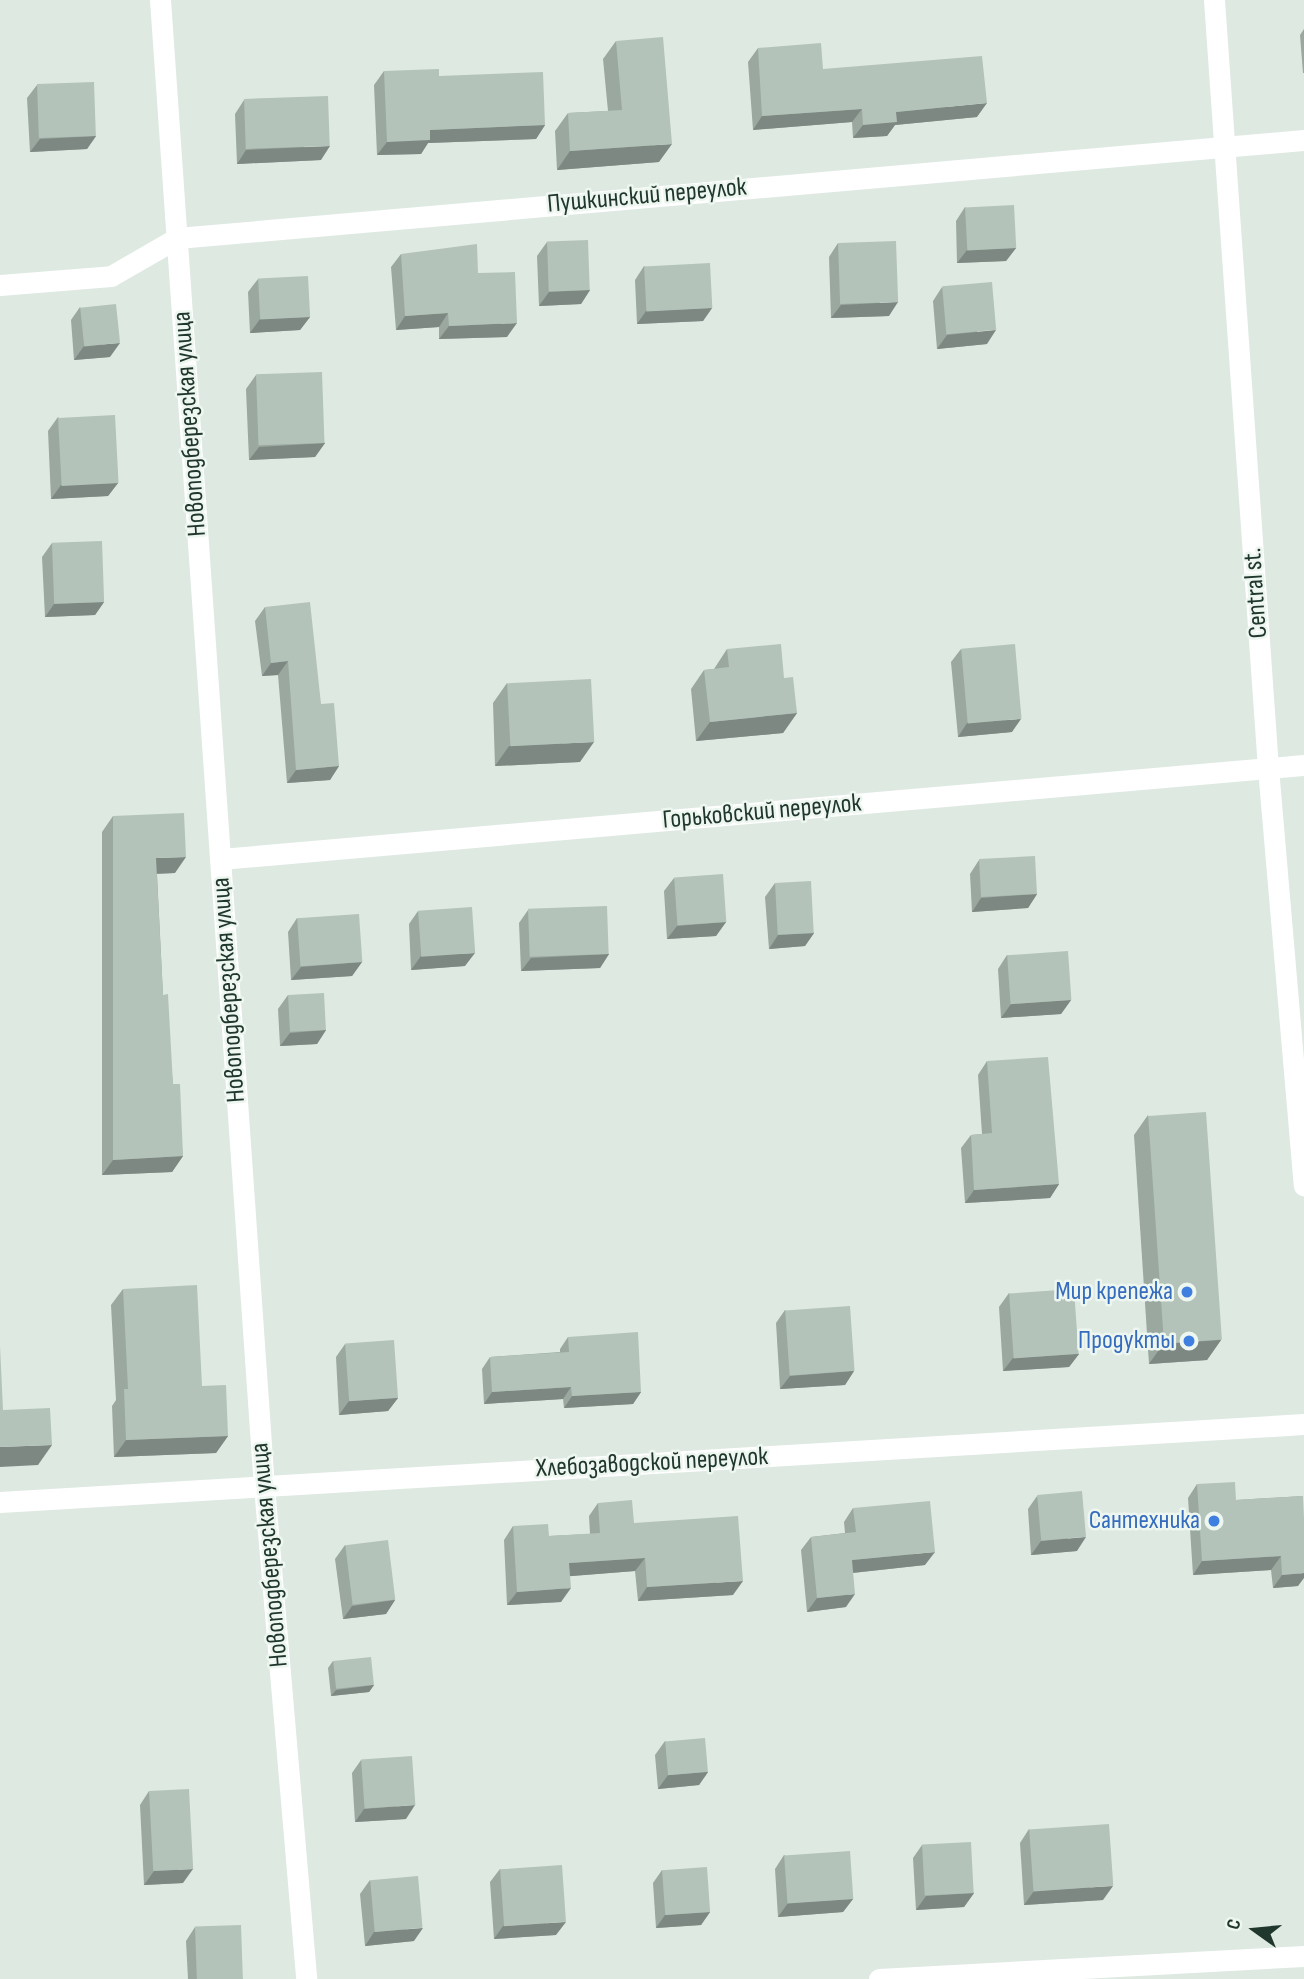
<!DOCTYPE html>
<html>
<head>
<meta charset="utf-8">
<style>
	body { margin:0 }
	#map { position:relative; width:1304px; height:1979px; overflow:hidden; background:#dee9e2; font-family:"Sofia Sans Condensed",sans-serif }
	div>[style] { position:absolute }
	[style*='--x'] { left:calc(var(--x)*1px); top:calc(var(--y)*1px); width:calc(var(--w)*1px); rotate:calc(var(--a)*1deg) }
	.minor>* { height:21px; margin:-10.5px; padding:0 10.5px; transform-origin:10.5px; border-radius:10.5px; background:#fff }
	.tertiary>* { height:21px; margin:-10.5px; padding:0 10.5px; transform-origin:10.5px; border-radius:10.5px; background:#fff }
	.wall>* { inset:0; background:#9aa8a0 }
	.shaded-wall>* { inset:0; background:#7d8882 }
	.building>* { inset:0; background:#b3c3ba; transform-origin:0 0 }
	.dots>* { width:19px; height:19px; translate:-50% -50%; box-sizing:border-box; border:4px solid #eef6f0; border-radius:50% }
	span { translate:-50% -50%; white-space:nowrap; text-align:center; line-height:1.15; -webkit-text-stroke:5px #eef6f0; paint-order:stroke }
	.street-label { font-size:26px; color:#20372d }
	.shop-label { font-size:26px; color:#366cbe }
	.right { translate:-100% -50%; text-align:right }
	.north { position:absolute; left:1220px; top:1895px; width:70px; height:70px; -webkit-text-stroke:5px #eef6f0; paint-order:stroke; rotate:285deg; font-size:19px; font-weight:700; line-height:28px; text-align:center; color:#20372d }
	.north::after { content:''; display:block; margin:auto; width:24px; height:32px; background:#20372d; clip-path:polygon(50% 0,100% 100%,50% 72%,0 100%) }
</style>
</head>
<body>
<div id="map">
	<div class="minor">
		<i style="--x:160;--y:0;--w:1490;--a:86"></i>
		<i style="--x:264;--y:1486;--w:495;--a:85.1"></i>
		<i style="--x:1214;--y:0;--w:770;--a:85.98"></i>
		<i style="--x:1268;--y:768;--w:419;--a:85.1"></i>
		<i style="--x:0;--y:285;--w:111;--a:-4.6"></i>
		<i style="--x:111;--y:276;--w:76;--a:-29.9"></i>
		<i style="--x:177;--y:238;--w:1131;--a:-4.97"></i>
		<i style="--x:220;--y:859;--w:1088;--a:-4.96"></i>
		<i style="--x:879;--y:1979;--w:426;--a:-3.1"></i>
	</div>
	<div class="tertiary">
		<i style="--x:0;--y:1502;--w:1306;--a:-3.42"></i>
	</div>
	<div class="wall">
		<i style="clip-path:polygon(1304px 29px,1304px 73px,1303px 73px,1300px 35px)"></i>
		<i style="clip-path:polygon(616px 41px,659px 162px,557px 170px,555px 131px,568px 113px,608px 111px,603px 59px)"></i>
		<i style="clip-path:polygon(758px 48px,823px 69px,977px 117px,895px 125px,887px 136px,853px 138px,852px 122px,753px 130px,748px 62px)"></i>
		<i style="clip-path:polygon(384px 71px,439px 76px,545px 125px,536px 139px,428px 143px,421px 154px,377px 155px,374px 85px)"></i>
		<i style="clip-path:polygon(37px 85px,96px 136px,87px 149px,30px 152px,27px 98px)"></i>
		<i style="clip-path:polygon(244px 100px,321px 160px,237px 164px,235px 114px)"></i>
		<i style="clip-path:polygon(965px 207px,1016px 248px,1006px 261px,957px 263px,956px 221px)"></i>
		<i style="clip-path:polygon(547px 242px,590px 290px,581px 304px,539px 306px,537px 256px)"></i>
		<i style="clip-path:polygon(838px 243px,889px 316px,831px 318px,829px 257px)"></i>
		<i style="clip-path:polygon(401px 254px,478px 273px,507px 337px,439px 339px,439px 327px,396px 330px,391px 267px)"></i>
		<i style="clip-path:polygon(644px 266px,712px 308px,703px 321px,637px 324px,635px 280px)"></i>
		<i style="clip-path:polygon(258px 279px,310px 317px,300px 330px,250px 333px,248px 292px)"></i>
		<i style="clip-path:polygon(942px 287px,987px 344px,937px 349px,933px 301px)"></i>
		<i style="clip-path:polygon(80px 307px,110px 357px,74px 360px,71px 320px)"></i>
		<i style="clip-path:polygon(256px 375px,325px 443px,315px 457px,249px 460px,246px 389px)"></i>
		<i style="clip-path:polygon(58px 417px,118px 483px,108px 496px,51px 499px,48px 431px)"></i>
		<i style="clip-path:polygon(52px 543px,104px 602px,95px 615px,45px 617px,42px 557px)"></i>
		<i style="clip-path:polygon(265px 607px,321px 704px,339px 766px,330px 780px,287px 783px,278px 675px,262px 676px,255px 621px)"></i>
		<i style="clip-path:polygon(727px 649px,784px 678px,797px 713px,783px 733px,696px 741px,691px 689px,704px 670px,714px 669px)"></i>
		<i style="clip-path:polygon(961px 649px,1012px 732px,958px 737px,951px 662px)"></i>
		<i style="clip-path:polygon(507px 683px,580px 762px,495px 766px,493px 703px)"></i>
		<i style="clip-path:polygon(113px 816px,175px 873px,157px 874px,163px 995px,173px 1084px,183px 1156px,172px 1172px,102px 1175px,102px 832px)"></i>
		<i style="clip-path:polygon(979px 860px,1037px 894px,1028px 908px,972px 912px,970px 874px)"></i>
		<i style="clip-path:polygon(674px 878px,726px 922px,716px 936px,667px 939px,664px 891px)"></i>
		<i style="clip-path:polygon(775px 883px,814px 933px,805px 946px,769px 949px,765px 897px)"></i>
		<i style="clip-path:polygon(528px 910px,609px 954px,600px 968px,521px 971px,519px 923px)"></i>
		<i style="clip-path:polygon(418px 911px,465px 966px,411px 970px,409px 924px)"></i>
		<i style="clip-path:polygon(297px 918px,362px 962px,352px 976px,291px 980px,288px 932px)"></i>
		<i style="clip-path:polygon(1007px 955px,1071px 1000px,1061px 1014px,1001px 1018px,998px 969px)"></i>
		<i style="clip-path:polygon(288px 995px,326px 1030px,317px 1044px,280px 1046px,278px 1009px)"></i>
		<i style="clip-path:polygon(987px 1061px,1059px 1184px,1050px 1198px,965px 1203px,961px 1148px,971px 1135px,982px 1134px,978px 1075px)"></i>
		<i style="clip-path:polygon(1148px 1115px,1221px 1340px,1207px 1360px,1149px 1364px,1134px 1135px)"></i>
		<i style="clip-path:polygon(123px 1289px,202px 1386px,228px 1436px,216px 1453px,114px 1457px,112px 1406px,116px 1400px,111px 1305px)"></i>
		<i style="clip-path:polygon(1009px 1293px,1079px 1354px,1069px 1367px,1003px 1371px,999px 1307px)"></i>
		<i style="clip-path:polygon(785px 1310px,854px 1371px,845px 1385px,780px 1389px,776px 1323px)"></i>
		<i style="clip-path:polygon(568px 1337px,641px 1392px,633px 1404px,564px 1408px,563px 1399px,484px 1404px,482px 1369px,490px 1357px,560px 1352px,560px 1349px)"></i>
		<i style="clip-path:polygon(345px 1344px,398px 1398px,388px 1411px,339px 1415px,336px 1357px)"></i>
		<i style="clip-path:polygon(1197px 1484px,1236px 1500px,1303px 1496px,1298px 1586px,1273px 1588px,1271px 1570px,1193px 1575px,1188px 1498px)"></i>
		<i style="clip-path:polygon(1037px 1496px,1077px 1551px,1031px 1555px,1028px 1509px)"></i>
		<i style="clip-path:polygon(598px 1503px,634px 1523px,733px 1595px,638px 1601px,635px 1571px,570px 1576px,561px 1602px,507px 1605px,504px 1540px,513px 1526px,549px 1536px,590px 1534px,589px 1516px)"></i>
		<i style="clip-path:polygon(853px 1508px,925px 1565px,853px 1573px,846px 1607px,807px 1612px,801px 1550px,811px 1537px,845px 1533px,844px 1522px)"></i>
		<i style="clip-path:polygon(345px 1545px,395px 1600px,386px 1614px,343px 1619px,335px 1559px)"></i>
		<i style="clip-path:polygon(333px 1661px,374px 1685px,369px 1692px,331px 1696px,328px 1668px)"></i>
		<i style="clip-path:polygon(665px 1741px,708px 1772px,699px 1785px,658px 1789px,655px 1755px)"></i>
		<i style="clip-path:polygon(361px 1760px,406px 1819px,355px 1822px,352px 1773px)"></i>
		<i style="clip-path:polygon(149px 1791px,183px 1883px,144px 1885px,140px 1805px)"></i>
		<i style="clip-path:polygon(1029px 1829px,1103px 1900px,1024px 1905px,1020px 1843px)"></i>
		<i style="clip-path:polygon(922px 1845px,974px 1893px,964px 1907px,916px 1910px,913px 1858px)"></i>
		<i style="clip-path:polygon(784px 1855px,853px 1899px,843px 1912px,778px 1917px,775px 1869px)"></i>
		<i style="clip-path:polygon(500px 1869px,556px 1935px,494px 1939px,490px 1882px)"></i>
		<i style="clip-path:polygon(662px 1870px,710px 1912px,701px 1925px,656px 1928px,653px 1883px)"></i>
		<i style="clip-path:polygon(370px 1880px,414px 1941px,365px 1946px,360px 1894px)"></i>
		<i style="clip-path:polygon(195px 1927px,243px 1979px,188px 1979px,186px 1941px)"></i>
	</div>
	<div class="shaded-wall">
		<i style="clip-path:polygon(987px 103px,977px 117px,895px 125px,887px 136px,853px 138px,863px 125px,896px 112px)"></i>
		<i style="clip-path:polygon(862px 109px,852px 122px,753px 130px,762px 116px)"></i>
		<i style="clip-path:polygon(545px 125px,536px 139px,428px 143px,421px 154px,377px 155px,387px 142px,430px 130px)"></i>
		<i style="clip-path:polygon(96px 136px,87px 149px,30px 152px,40px 139px)"></i>
		<i style="clip-path:polygon(672px 144px,659px 162px,557px 170px,570px 151px)"></i>
		<i style="clip-path:polygon(330px 146px,321px 160px,237px 164px,246px 150px)"></i>
		<i style="clip-path:polygon(1016px 248px,1006px 261px,957px 263px,967px 250px)"></i>
		<i style="clip-path:polygon(590px 290px,581px 304px,539px 306px,549px 292px)"></i>
		<i style="clip-path:polygon(898px 302px,889px 316px,831px 318px,841px 305px)"></i>
		<i style="clip-path:polygon(712px 308px,703px 321px,637px 324px,646px 311px)"></i>
		<i style="clip-path:polygon(448px 313px,439px 327px,396px 330px,405px 316px)"></i>
		<i style="clip-path:polygon(310px 317px,300px 330px,250px 333px,260px 319px)"></i>
		<i style="clip-path:polygon(517px 323px,507px 337px,439px 339px,449px 326px)"></i>
		<i style="clip-path:polygon(996px 330px,987px 344px,937px 349px,947px 335px)"></i>
		<i style="clip-path:polygon(120px 343px,110px 357px,74px 360px,84px 346px)"></i>
		<i style="clip-path:polygon(325px 443px,315px 457px,249px 460px,259px 447px)"></i>
		<i style="clip-path:polygon(118px 483px,108px 496px,51px 499px,61px 485px)"></i>
		<i style="clip-path:polygon(104px 602px,95px 615px,45px 617px,54px 604px)"></i>
		<i style="clip-path:polygon(288px 661px,278px 675px,262px 676px,271px 663px)"></i>
		<i style="clip-path:polygon(797px 713px,783px 733px,696px 741px,710px 722px)"></i>
		<i style="clip-path:polygon(1021px 719px,1012px 732px,958px 737px,967px 723px)"></i>
		<i style="clip-path:polygon(594px 742px,580px 762px,495px 766px,509px 746px)"></i>
		<i style="clip-path:polygon(339px 766px,330px 780px,287px 783px,296px 770px)"></i>
		<i style="clip-path:polygon(186px 857px,175px 873px,145px 874px,156px 858px)"></i>
		<i style="clip-path:polygon(1037px 894px,1028px 908px,972px 912px,981px 898px)"></i>
		<i style="clip-path:polygon(726px 922px,716px 936px,667px 939px,677px 926px)"></i>
		<i style="clip-path:polygon(814px 933px,805px 946px,769px 949px,778px 935px)"></i>
		<i style="clip-path:polygon(475px 953px,465px 966px,411px 970px,421px 956px)"></i>
		<i style="clip-path:polygon(609px 954px,600px 968px,521px 971px,531px 958px)"></i>
		<i style="clip-path:polygon(362px 962px,352px 976px,291px 980px,301px 967px)"></i>
		<i style="clip-path:polygon(1071px 1000px,1061px 1014px,1001px 1018px,1011px 1004px)"></i>
		<i style="clip-path:polygon(326px 1030px,317px 1044px,280px 1046px,290px 1033px)"></i>
		<i style="clip-path:polygon(183px 1156px,172px 1172px,102px 1175px,113px 1160px)"></i>
		<i style="clip-path:polygon(1059px 1184px,1050px 1198px,965px 1203px,974px 1190px)"></i>
		<i style="clip-path:polygon(1221px 1340px,1207px 1360px,1149px 1364px,1163px 1344px)"></i>
		<i style="clip-path:polygon(1079px 1354px,1069px 1367px,1003px 1371px,1013px 1358px)"></i>
		<i style="clip-path:polygon(854px 1371px,845px 1385px,780px 1389px,790px 1376px)"></i>
		<i style="clip-path:polygon(571px 1387px,563px 1399px,484px 1404px,492px 1392px)"></i>
		<i style="clip-path:polygon(641px 1392px,633px 1404px,564px 1408px,572px 1396px)"></i>
		<i style="clip-path:polygon(398px 1398px,388px 1411px,339px 1415px,349px 1401px)"></i>
		<i style="clip-path:polygon(228px 1436px,216px 1453px,114px 1457px,126px 1440px)"></i>
		<i style="clip-path:polygon(52px 1445px,38px 1465px,0 1467px,0 1447px)"></i>
		<i style="clip-path:polygon(1086px 1537px,1077px 1551px,1031px 1555px,1041px 1541px)"></i>
		<i style="clip-path:polygon(935px 1552px,925px 1565px,842px 1574px,852px 1560px)"></i>
		<i style="clip-path:polygon(1281px 1556px,1271px 1570px,1193px 1575px,1202px 1561px)"></i>
		<i style="clip-path:polygon(645px 1558px,635px 1571px,560px 1577px,569px 1563px)"></i>
		<i style="clip-path:polygon(1304px 1573px,1304px 1578px,1298px 1586px,1273px 1588px,1282px 1575px)"></i>
		<i style="clip-path:polygon(743px 1581px,733px 1595px,638px 1601px,647px 1587px)"></i>
		<i style="clip-path:polygon(571px 1588px,561px 1602px,507px 1605px,517px 1592px)"></i>
		<i style="clip-path:polygon(855px 1594px,846px 1607px,807px 1612px,817px 1598px)"></i>
		<i style="clip-path:polygon(395px 1600px,386px 1614px,343px 1619px,352px 1606px)"></i>
		<i style="clip-path:polygon(374px 1685px,369px 1692px,331px 1696px,336px 1690px)"></i>
		<i style="clip-path:polygon(708px 1772px,699px 1785px,658px 1789px,668px 1775px)"></i>
		<i style="clip-path:polygon(415px 1805px,406px 1819px,355px 1822px,364px 1809px)"></i>
		<i style="clip-path:polygon(193px 1869px,183px 1883px,144px 1885px,154px 1871px)"></i>
		<i style="clip-path:polygon(1113px 1886px,1103px 1900px,1024px 1905px,1034px 1891px)"></i>
		<i style="clip-path:polygon(974px 1893px,964px 1907px,916px 1910px,926px 1896px)"></i>
		<i style="clip-path:polygon(853px 1899px,843px 1912px,778px 1917px,788px 1903px)"></i>
		<i style="clip-path:polygon(710px 1912px,701px 1925px,656px 1928px,665px 1915px)"></i>
		<i style="clip-path:polygon(566px 1922px,556px 1935px,494px 1939px,503px 1926px)"></i>
		<i style="clip-path:polygon(423px 1928px,414px 1941px,365px 1946px,374px 1932px)"></i>
	</div>
	<div class="building">
		<i style="clip-path:polygon(663px 37px,672px 144px,570px 151px,568px 113px,622px 110px,616px 41px)"></i>
		<i style="clip-path:polygon(821px 43px,823px 69px,982px 56px,987px 103px,896px 112px,897px 122px,863px 125px,862px 109px,762px 116px,758px 48px)"></i>
		<i style="clip-path:polygon(439px 69px,439px 76px,543px 72px,545px 125px,430px 130px,430px 140px,387px 142px,384px 71px)"></i>
		<i style="left:94px;top:82px;width:54px;height:57px;rotate:88deg"></i>
		<i style="left:328px;top:96px;width:50px;height:84px;rotate:88deg"></i>
		<i style="left:1014px;top:205px;width:43px;height:49px;rotate:87deg"></i>
		<i style="left:588px;top:240px;width:50px;height:41px;rotate:88deg"></i>
		<i style="left:896px;top:241px;width:61px;height:58px;rotate:88deg"></i>
		<i style="clip-path:polygon(477px 244px,478px 273px,515px 272px,517px 323px,449px 326px,448px 313px,405px 316px,401px 254px)"></i>
		<i style="left:710px;top:263px;width:45px;height:66px;rotate:87deg"></i>
		<i style="left:308px;top:276px;width:41px;height:50px;rotate:87deg"></i>
		<i style="left:992px;top:282px;width:48px;height:50px;rotate:85deg"></i>
		<i style="left:116px;top:304px;width:39px;height:36px;rotate:84deg"></i>
		<i style="left:322px;top:372px;width:71px;height:66px;rotate:88deg"></i>
		<i style="left:115px;top:415px;width:68px;height:57px;rotate:87deg"></i>
		<i style="left:102px;top:541px;width:61px;height:50px;rotate:88deg"></i>
		<i style="clip-path:polygon(310px 602px,321px 704px,334px 703px,339px 766px,296px 770px,288px 661px,271px 663px,265px 607px)"></i>
		<i style="clip-path:polygon(781px 644px,784px 678px,793px 677px,797px 713px,710px 722px,704px 670px,729px 667px,727px 649px)"></i>
		<i style="left:1015px;top:644px;width:75px;height:54px;rotate:85deg"></i>
		<i style="left:591px;top:679px;width:63px;height:84px;rotate:87deg"></i>
		<i style="clip-path:polygon(184px 813px,186px 857px,156px 858px,163px 995px,168px 994px,173px 1084px,180px 1084px,183px 1156px,113px 1160px,113px 816px)"></i>
		<i style="left:1035px;top:856px;width:38px;height:56px;rotate:87deg"></i>
		<i style="left:723px;top:874px;width:48px;height:49px;rotate:86deg"></i>
		<i style="left:811px;top:881px;width:52px;height:36px;rotate:87deg"></i>
		<i style="left:607px;top:906px;width:48px;height:79px;rotate:88deg"></i>
		<i style="left:472px;top:907px;width:46px;height:54px;rotate:86deg"></i>
		<i style="left:359px;top:914px;width:48px;height:62px;rotate:86deg"></i>
		<i style="left:1068px;top:951px;width:49px;height:61px;rotate:86deg"></i>
		<i style="left:324px;top:993px;width:37px;height:36px;rotate:87deg"></i>
		<i style="clip-path:polygon(1048px 1057px,1059px 1184px,974px 1190px,971px 1135px,992px 1133px,987px 1061px)"></i>
		<i style="left:1206px;top:1112px;width:228px;height:58px;rotate:86deg"></i>
		<i style="clip-path:polygon(197px 1285px,202px 1386px,226px 1385px,228px 1436px,126px 1440px,124px 1389px,128px 1389px,123px 1289px)"></i>
		<i style="left:1074px;top:1289px;width:65px;height:65px;rotate:86deg"></i>
		<i style="left:850px;top:1306px;width:65px;height:65px;rotate:86deg"></i>
		<i style="clip-path:polygon(638px 1332px,641px 1392px,572px 1396px,571px 1387px,492px 1392px,490px 1357px,569px 1352px,568px 1337px)"></i>
		<i style="left:394px;top:1340px;width:58px;height:49px;rotate:86deg"></i>
		<i style="clip-path:polygon(0 1346px,3px 1410px,50px 1408px,52px 1445px,0 1447px)"></i>
		<i style="clip-path:polygon(1235px 1482px,1236px 1500px,1303px 1496px,1304px 1518px,1304px 1573px,1282px 1575px,1281px 1556px,1202px 1561px,1197px 1484px)"></i>
		<i style="left:1082px;top:1491px;width:46px;height:45px;rotate:85deg"></i>
		<i style="clip-path:polygon(632px 1500px,634px 1523px,738px 1516px,743px 1581px,647px 1587px,645px 1558px,569px 1563px,571px 1588px,517px 1592px,513px 1526px,548px 1524px,549px 1536px,600px 1533px,598px 1503px)"></i>
		<i style="clip-path:polygon(930px 1501px,935px 1552px,852px 1560px,855px 1594px,817px 1598px,811px 1537px,856px 1532px,853px 1508px)"></i>
		<i style="left:388px;top:1540px;width:60px;height:43px;rotate:83deg"></i>
		<i style="left:371px;top:1657px;width:28px;height:38px;rotate:84deg"></i>
		<i style="left:705px;top:1738px;width:34px;height:40px;rotate:85deg"></i>
		<i style="left:412px;top:1756px;width:49px;height:51px;rotate:86deg"></i>
		<i style="left:189px;top:1789px;width:80px;height:40px;rotate:87deg"></i>
		<i style="left:1109px;top:1824px;width:62px;height:80px;rotate:86deg"></i>
		<i style="left:971px;top:1842px;width:51px;height:49px;rotate:87deg"></i>
		<i style="left:850px;top:1851px;width:48px;height:66px;rotate:86deg"></i>
		<i style="left:562px;top:1865px;width:57px;height:62px;rotate:86deg"></i>
		<i style="left:707px;top:1867px;width:45px;height:45px;rotate:86deg"></i>
		<i style="left:418px;top:1876px;width:52px;height:48px;rotate:85deg"></i>
		<i style="left:241px;top:1925px;width:54px;height:46px;rotate:88deg"></i>
	</div>
	<div class="dots">
		<i style="left:1187px;top:1292px;background:#3f7fe0"></i>
		<i style="left:1189px;top:1341px;background:#3f7fe0"></i>
		<i style="left:1214px;top:1521px;background:#3f7fe0"></i>
	</div>
	<div class="street-label">
		<span style="left:647px;top:196px;rotate:-5deg">Пушкинский переулок</span>
		<span style="left:190px;top:424px;rotate:-94deg">Новоподберезская улица</span>
		<span style="left:1256px;top:593px;rotate:-94deg">Central st.</span>
		<span style="left:762px;top:812px;rotate:-5deg">Горьковский переулок</span>
		<span style="left:229px;top:990px;rotate:-94deg">Новоподберезская улица</span>
		<span style="left:652px;top:1463px;rotate:-3deg">Хлебозаводской переулок</span>
		<span style="left:270px;top:1555px;rotate:-95deg">Новоподберезская улица</span>
	</div>
	<div class="shop-label">
		<span class="right" style="left:1173px;top:1292px">Мир крепежа</span>
		<span class="right" style="left:1175px;top:1341px">Продукты</span>
		<span class="right" style="left:1200px;top:1521px">Сантехника</span>
	</div>
	<div class="north">С</div>
</div>
</body>
</html>
